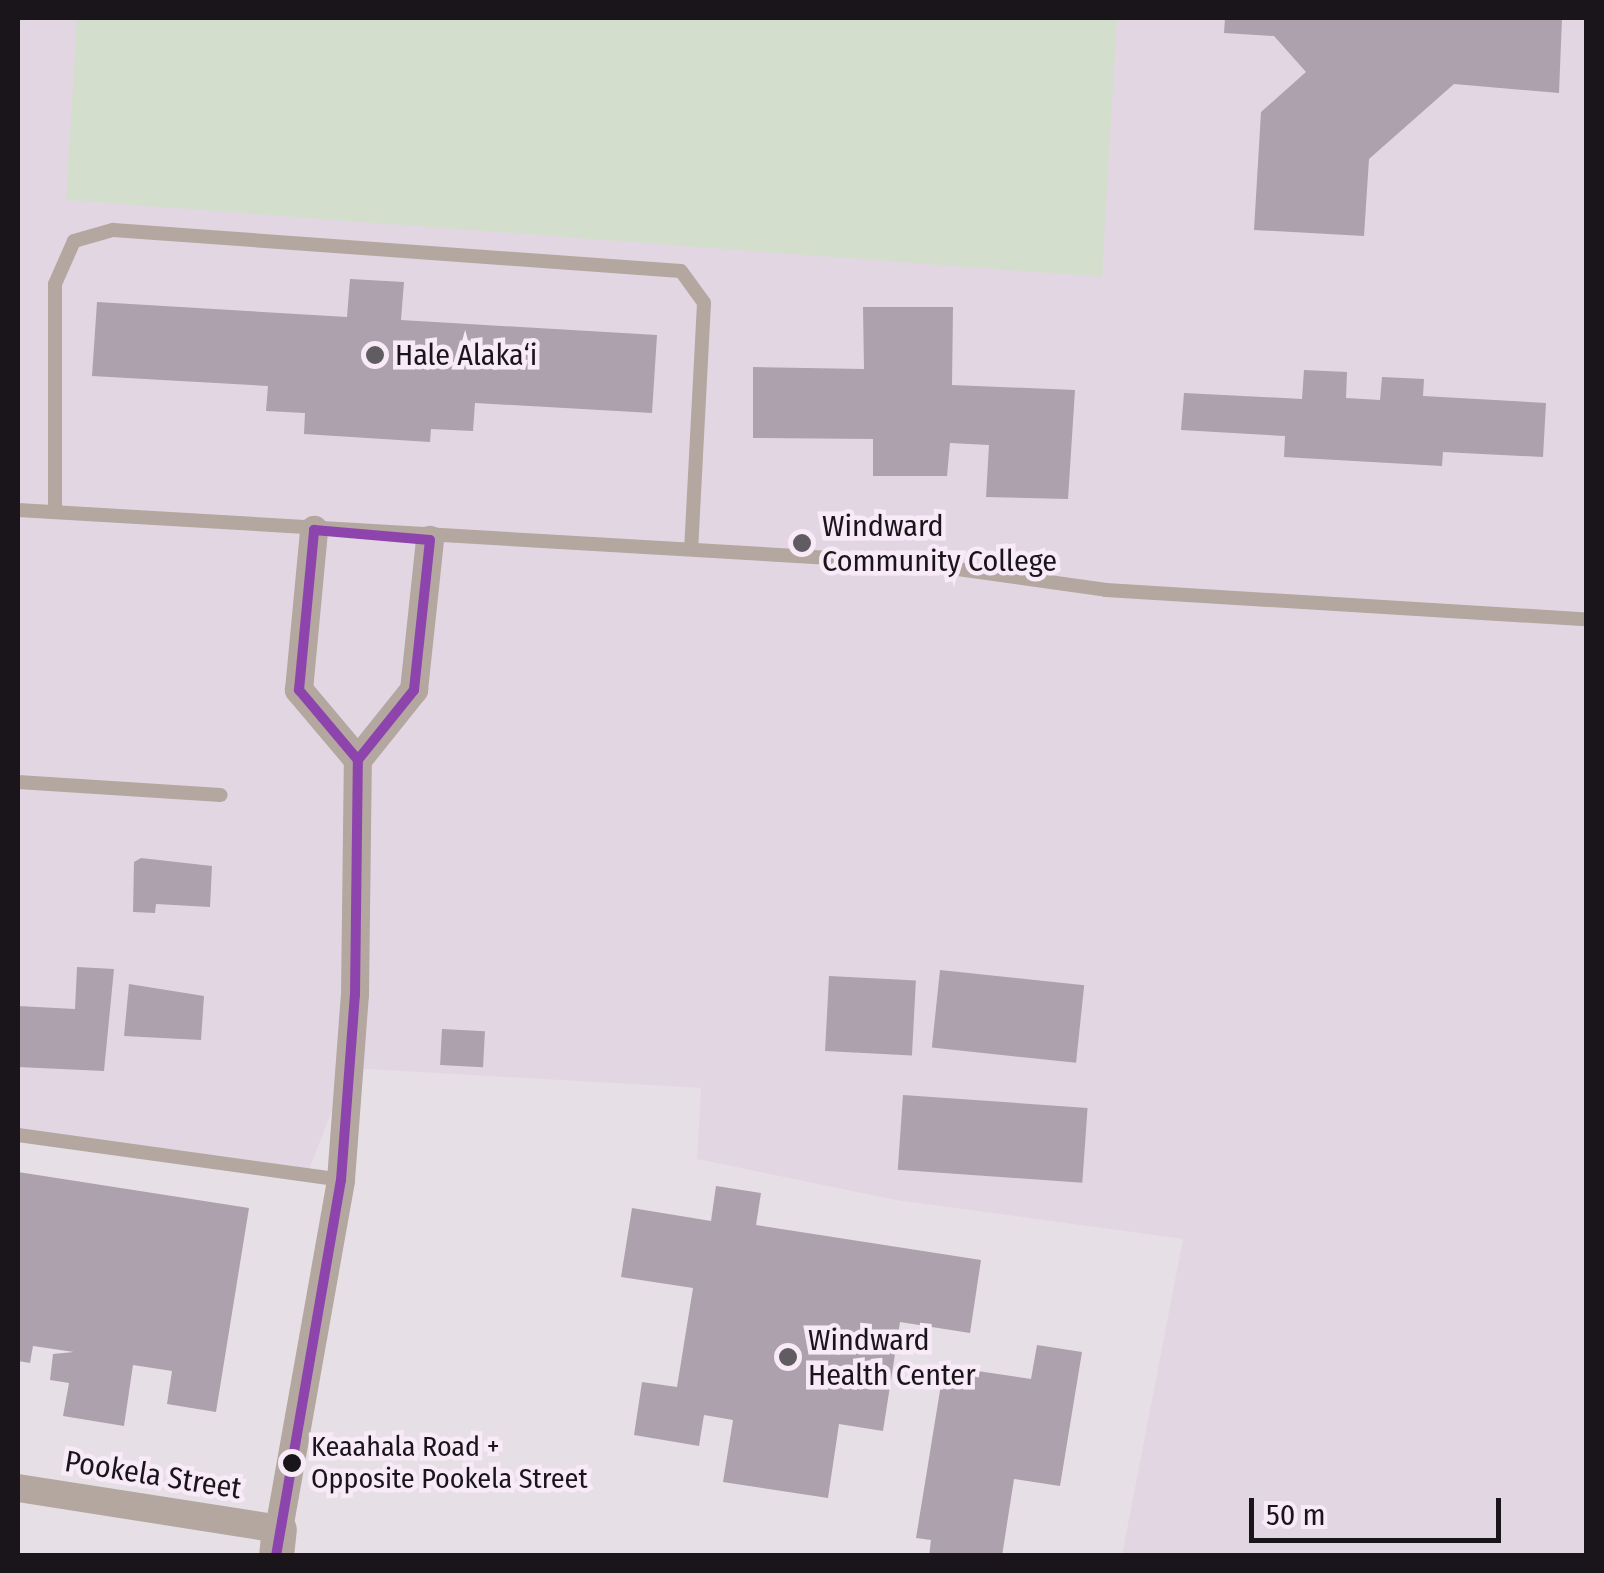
<!DOCTYPE html>
<html>
<head>
<meta charset="utf-8">
<style>
	body { margin:0 }
	#map { position:relative; width:1604px; height:1573px; overflow:hidden; background:#e6e0e6; font-family:"Fira Sans Condensed",sans-serif }
	div>[style] { position:absolute }
	[style*='--x'] { left:calc(var(--x)*1px); top:calc(var(--y)*1px); width:calc(var(--w)*1px); rotate:calc(var(--a)*1deg) }
	.built>* { inset:0; background:#e3d6e3 }
	.green>* { inset:0; background:#d3decd }
	.building>* { inset:0; background:#aca1ac; transform-origin:0 0 }
	.service>* { height:14px; margin:-7px; padding:0 7px; transform-origin:7px; border-radius:7px; background:#b3a7a0 }
	.minor>* { height:28px; margin:-14px; padding:0 14px; transform-origin:14px; border-radius:14px; background:#b3a7a0 }
	.tertiary>* { height:35px; margin:-17.5px; padding:0 17.5px; transform-origin:17.5px; border-radius:17.5px; background:#b3a7a0 }
	.bus-1>* { height:10px; margin:-5px; padding:0 5px; transform-origin:5px; border-radius:5px; background:#8e44ad }
	.dots>* { width:28px; height:28px; translate:-50% -50%; box-sizing:border-box; border:5px solid #f8eaf7; border-radius:50% }
	span { translate:-50% -50%; white-space:nowrap; text-align:center; line-height:1.15; -webkit-text-stroke:9px #f8eaf7; paint-order:stroke }
	.bus-label { font-size:28px; color:#1a151a }
	.left { translate:0 -50%; text-align:left }
	.poi-label { font-size:30px; color:#1a151a }
	.street-label { font-size:30px; color:#1a151a }
	.frame { position:absolute; inset:0; border:20px solid #1a151a; pointer-events:none }
	.scale { position:absolute; left:1249px; top:1498px; width:252px; height:45px; box-sizing:border-box; border:5px solid #1a151a; border-top:0; padding-left:12px; font-size:30px; line-height:35px; white-space:nowrap; color:#1a151a; -webkit-text-stroke:8px #f8eaf7; paint-order:stroke }
</style>
</head>
<body>
<div id="map">
	<div class="built">
		<i style="clip-path:polygon(18px 18px,1586px 18px,1586px 1555px,1122px 1555px,1183px 1239px,896px 1200px,697px 1159px,701px 1088px,349px 1068px,306px 1177px,18px 1135px)"></i>
	</div>
	<div class="green">
		<i style="clip-path:polygon(77px 18px,1117px 18px,1102px 277px,66px 200px)"></i>
	</div>
	<div class="building">
		<i style="clip-path:polygon(1225px 18px,1562px 18px,1559px 93px,1454px 84px,1369px 159px,1364px 236px,1254px 230px,1261px 112px,1306px 72px,1274px 36px,1224px 33px)"></i>
		<i style="clip-path:polygon(350px 279px,404px 282px,401px 320px,657px 335px,652px 413px,475px 403px,473px 431px,431px 429px,430px 442px,304px 434px,305px 413px,266px 411px,268px 386px,92px 376px,97px 302px,347px 317px)"></i>
		<i style="clip-path:polygon(863px 307px,953px 307px,952px 385px,1075px 390px,1068px 499px,986px 497px,989px 445px,950px 443px,947px 476px,873px 476px,873px 439px,753px 438px,753px 367px,864px 369px)"></i>
		<i style="clip-path:polygon(1304px 370px,1347px 372px,1346px 398px,1380px 400px,1382px 377px,1424px 379px,1423px 396px,1546px 403px,1543px 457px,1443px 452px,1442px 466px,1284px 457px,1285px 436px,1181px 430px,1184px 393px,1302px 399px)"></i>
		<i style="clip-path:polygon(141px 858px,212px 866px,210px 907px,156px 904px,155px 913px,133px 912px,134px 862px)"></i>
		<i style="clip-path:polygon(77px 967px,114px 969px,104px 1071px,18px 1067px,18px 1006px,75px 1009px)"></i>
		<i style="left:940px;top:970px;width:145px;height:78px;rotate:6deg"></i>
		<i style="left:829px;top:976px;width:87px;height:75px;rotate:3deg"></i>
		<i style="clip-path:polygon(129px 984px,204px 996px,201px 1040px,124px 1036px)"></i>
		<i style="left:442px;top:1029px;width:43px;height:36px;rotate:3deg"></i>
		<i style="left:903px;top:1095px;width:185px;height:75px;rotate:4deg"></i>
		<i style="clip-path:polygon(18px 1172px,249px 1208px,216px 1412px,167px 1404px,172px 1371px,133px 1365px,124px 1426px,63px 1416px,69px 1383px,50px 1380px,53px 1354px,74px 1352px,33px 1346px,30px 1363px,18px 1361px)"></i>
		<i style="clip-path:polygon(716px 1186px,761px 1193px,756px 1225px,981px 1260px,970px 1333px,900px 1322px,883px 1431px,839px 1424px,828px 1498px,723px 1482px,733px 1420px,704px 1415px,699px 1446px,634px 1435px,642px 1382px,677px 1387px,693px 1288px,621px 1277px,632px 1208px,711px 1221px)"></i>
		<i style="clip-path:polygon(1037px 1345px,1082px 1352px,1060px 1486px,1014px 1479px,1002px 1556px,929px 1556px,931px 1540px,916px 1538px,944px 1366px,1031px 1379px)"></i>
	</div>
	<div class="service">
		<i style="--x:18;--y:510;--w:899;--a:3.38"></i>
		<i style="--x:915;--y:563;--w:193;--a:8"></i>
		<i style="--x:1106;--y:590;--w:481;--a:3.5"></i>
		<i style="--x:55;--y:512;--w:228;--a:-90"></i>
		<i style="--x:55;--y:284;--w:47;--a:-66.2"></i>
		<i style="--x:74;--y:241;--w:41;--a:-15.8"></i>
		<i style="--x:113;--y:230;--w:569;--a:4.13"></i>
		<i style="--x:681;--y:271;--w:39;--a:54"></i>
		<i style="--x:704;--y:303;--w:245;--a:93"></i>
		<i style="--x:18;--y:782;--w:203;--a:3.7"></i>
		<i style="--x:18;--y:1135;--w:326;--a:7.9"></i>
	</div>
	<div class="minor">
		<i style="--x:358;--y:760;--w:90;--a:-51.3"></i>
		<i style="--x:414;--y:690;--w:151;--a:-83.9"></i>
		<i style="--x:18;--y:1488;--w:264;--a:8.9"></i>
		<i style="--x:279;--y:1529;--w:354;--a:-79.9"></i>
		<i style="--x:341;--y:1180;--w:186;--a:-85.7"></i>
		<i style="--x:355;--y:995;--w:235;--a:-89.3"></i>
		<i style="--x:358;--y:760;--w:92;--a:-130.1"></i>
		<i style="--x:299;--y:690;--w:161;--a:-84.6"></i>
	</div>
	<div class="tertiary">
		<i style="--x:276;--y:1556;--w:27;--a:-84"></i>
	</div>
	<div class="bus-1">
		<i style="--x:314;--y:530;--w:116;--a:4.9"></i>
		<i style="--x:430;--y:540;--w:151;--a:96.1"></i>
		<i style="--x:414;--y:690;--w:90;--a:128.7"></i>
		<i style="--x:358;--y:760;--w:92;--a:-130.1"></i>
		<i style="--x:299;--y:690;--w:161;--a:-84.6"></i>
		<i style="--x:276;--y:1556;--w:382;--a:-80.2"></i>
		<i style="--x:341;--y:1180;--w:186;--a:-85.7"></i>
		<i style="--x:355;--y:995;--w:235;--a:-89.3"></i>
	</div>
	<div class="dots">
		<i style="left:375px;top:355px;background:#615c61"></i>
		<i style="left:802px;top:543px;background:#615c61"></i>
		<i style="left:788px;top:1357px;background:#615c61"></i>
		<i style="left:292px;top:1463px;background:#1a151a"></i>
	</div>
	<div class="bus-label">
		<span class="left" style="left:311px;top:1463px">Keaahala Road +<br>Opposite Pookela Street</span>
	</div>
	<div class="poi-label">
		<span class="left" style="left:395px;top:355px">Hale Alaka‘i</span>
		<span class="left" style="left:822px;top:543px">Windward<br>Community College</span>
		<span class="left" style="left:808px;top:1357px">Windward<br>Health Center</span>
	</div>
	<div class="street-label">
		<span style="left:153px;top:1475px;rotate:9deg">Pookela Street</span>
	</div>
	<div class="frame"></div>
	<div class="scale">50 m</div>
</div>
</body>
</html>
